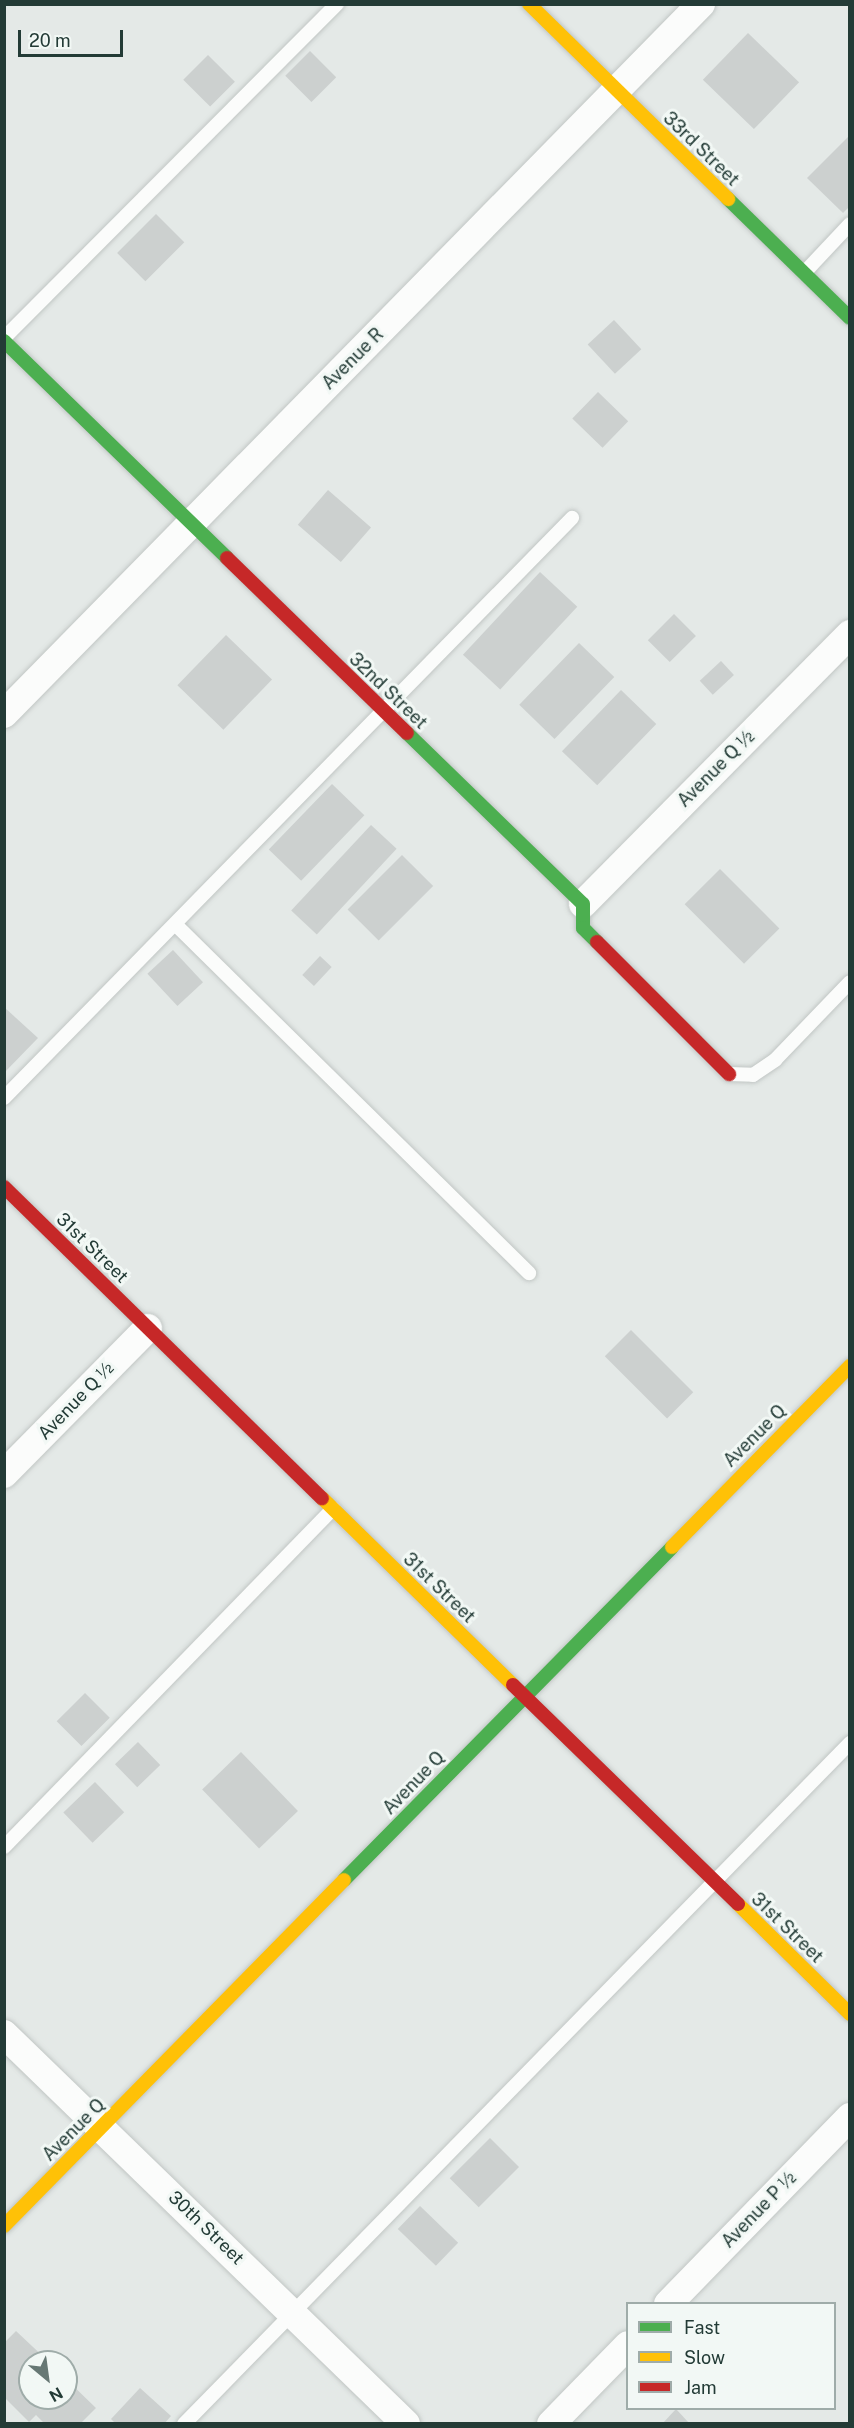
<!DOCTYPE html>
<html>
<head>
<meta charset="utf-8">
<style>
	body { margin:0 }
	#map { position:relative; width:854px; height:2428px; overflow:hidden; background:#e4e9e7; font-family:"Public Sans",sans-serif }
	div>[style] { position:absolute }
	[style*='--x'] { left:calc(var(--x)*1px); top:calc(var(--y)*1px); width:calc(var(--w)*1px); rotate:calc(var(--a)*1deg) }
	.building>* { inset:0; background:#ccd0cf; transform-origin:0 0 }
	.roads { filter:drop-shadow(0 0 2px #c1c6c4) drop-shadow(0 0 2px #c1c6c4) }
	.lane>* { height:14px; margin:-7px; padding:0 7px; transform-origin:7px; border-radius:7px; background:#fbfcfb }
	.street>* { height:28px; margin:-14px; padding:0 14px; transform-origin:14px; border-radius:14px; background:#fbfcfb }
	.fast>* { height:14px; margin:-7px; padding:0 7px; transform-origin:7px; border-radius:7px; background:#4caf50 }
	.slow>* { height:14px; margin:-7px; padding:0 7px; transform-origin:7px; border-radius:7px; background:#ffc107 }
	.jam>* { height:14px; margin:-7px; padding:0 7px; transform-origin:7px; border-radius:7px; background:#c62828 }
	span { translate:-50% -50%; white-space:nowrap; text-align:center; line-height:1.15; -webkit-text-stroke:6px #f2f8f5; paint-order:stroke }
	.street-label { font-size:18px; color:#233b36 }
	.frame { position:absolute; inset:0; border:6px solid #233b36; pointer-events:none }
	.legend { position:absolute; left:626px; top:2302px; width:210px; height:108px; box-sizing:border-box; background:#f2f8f5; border:2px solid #9faca9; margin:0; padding:8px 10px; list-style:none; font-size:18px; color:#233b36 }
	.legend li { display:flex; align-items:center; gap:12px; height:30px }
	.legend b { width:30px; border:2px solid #9faca9 }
	.north { position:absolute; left:18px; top:2350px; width:60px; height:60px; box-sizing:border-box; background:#f2f8f5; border:2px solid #9faca9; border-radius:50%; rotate:151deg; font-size:16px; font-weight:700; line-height:24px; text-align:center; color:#233b36 }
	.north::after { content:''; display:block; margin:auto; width:21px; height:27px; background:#677874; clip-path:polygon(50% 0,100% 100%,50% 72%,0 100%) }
	.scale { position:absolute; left:18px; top:30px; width:105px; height:27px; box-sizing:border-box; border:3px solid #233b36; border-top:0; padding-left:8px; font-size:18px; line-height:21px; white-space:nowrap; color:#233b36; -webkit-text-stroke:4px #f2f8f5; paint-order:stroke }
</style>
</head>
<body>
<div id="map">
	<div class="building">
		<i style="left:748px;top:33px;width:71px;height:65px;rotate:44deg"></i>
		<i style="left:310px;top:51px;width:37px;height:35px;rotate:45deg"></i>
		<i style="left:208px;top:55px;width:38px;height:35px;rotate:45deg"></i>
		<i style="clip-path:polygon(850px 135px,850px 206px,843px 213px,807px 178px)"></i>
		<i style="left:156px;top:214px;width:40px;height:55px;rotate:45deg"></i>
		<i style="left:614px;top:320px;width:40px;height:36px;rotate:47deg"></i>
		<i style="left:598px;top:392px;width:42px;height:37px;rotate:44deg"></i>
		<i style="left:328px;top:490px;width:57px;height:46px;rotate:41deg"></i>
		<i style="left:540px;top:572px;width:51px;height:113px;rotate:43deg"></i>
		<i style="left:674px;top:614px;width:31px;height:37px;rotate:45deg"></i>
		<i style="left:226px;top:635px;width:64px;height:70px;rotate:44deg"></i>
		<i style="left:579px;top:643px;width:49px;height:86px;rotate:44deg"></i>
		<i style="left:721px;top:661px;width:19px;height:29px;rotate:47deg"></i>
		<i style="left:621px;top:690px;width:49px;height:85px;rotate:44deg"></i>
		<i style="left:332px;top:784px;width:45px;height:91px;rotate:44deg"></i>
		<i style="left:371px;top:825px;width:35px;height:117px;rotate:43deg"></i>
		<i style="left:402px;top:855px;width:44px;height:77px;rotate:45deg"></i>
		<i style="left:720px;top:869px;width:84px;height:50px;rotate:45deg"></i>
		<i style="left:173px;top:950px;width:44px;height:35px;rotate:47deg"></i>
		<i style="left:320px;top:956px;width:16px;height:26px;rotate:43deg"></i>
		<i style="clip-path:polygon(4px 1007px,38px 1038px,4px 1073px)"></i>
		<i style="left:631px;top:1330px;width:88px;height:37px;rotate:45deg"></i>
		<i style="left:85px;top:1693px;width:35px;height:40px;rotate:45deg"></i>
		<i style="left:138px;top:1742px;width:32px;height:32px;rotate:46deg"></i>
		<i style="left:241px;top:1752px;width:82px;height:54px;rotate:46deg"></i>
		<i style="left:95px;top:1782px;width:42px;height:44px;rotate:46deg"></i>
		<i style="left:490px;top:2138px;width:41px;height:57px;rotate:45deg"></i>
		<i style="left:420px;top:2206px;width:53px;height:32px;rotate:44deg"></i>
		<i style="clip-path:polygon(16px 2331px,49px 2362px,30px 2362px,30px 2398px,66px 2398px,66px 2379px,96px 2408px,80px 2424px,45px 2424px,36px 2415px,29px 2422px,4px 2397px,4px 2343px)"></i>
		<i style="clip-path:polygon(140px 2388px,171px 2416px,164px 2424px,116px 2424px,111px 2419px)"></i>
		<i style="clip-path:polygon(676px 2409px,690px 2424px,662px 2424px)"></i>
	</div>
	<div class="roads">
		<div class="lane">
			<i style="--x:804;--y:273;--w:67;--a:-46.8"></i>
			<i style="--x:4;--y:338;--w:472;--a:-45.1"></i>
			<i style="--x:176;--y:925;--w:496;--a:44.6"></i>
			<i style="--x:729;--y:1074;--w:24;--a:2"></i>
			<i style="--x:753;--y:1075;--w:27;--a:-34"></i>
			<i style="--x:775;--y:1060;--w:108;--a:-46.1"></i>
			<i style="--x:4;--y:1098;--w:812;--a:-45.6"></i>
			<i style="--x:4;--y:1847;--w:472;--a:-45.8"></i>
			<i style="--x:184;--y:2424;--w:953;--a:-45.64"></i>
		</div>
		<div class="street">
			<i style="--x:4;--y:714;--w:995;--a:-45.53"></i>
			<i style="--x:583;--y:904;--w:380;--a:-45.3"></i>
			<i style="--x:4;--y:1474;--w:205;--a:-45.4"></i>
			<i style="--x:4;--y:2034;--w:560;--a:44.13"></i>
			<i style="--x:668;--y:2304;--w:261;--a:-45.8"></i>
			<i style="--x:551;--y:2424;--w:110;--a:-45.7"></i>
		</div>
		<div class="fast">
			<i style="--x:728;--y:199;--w:170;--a:44.3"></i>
			<i style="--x:4;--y:341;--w:311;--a:44.2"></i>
			<i style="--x:407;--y:733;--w:245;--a:44.2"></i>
			<i style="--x:583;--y:904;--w:24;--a:90"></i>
			<i style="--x:583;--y:928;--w:20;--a:45"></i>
			<i style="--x:344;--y:1880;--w:467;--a:-45.4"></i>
		</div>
		<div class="slow">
			<i style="--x:529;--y:4;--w:279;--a:44.4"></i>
			<i style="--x:322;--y:1498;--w:267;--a:44.4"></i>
			<i style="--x:672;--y:1547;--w:254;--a:-45.5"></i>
			<i style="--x:738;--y:1904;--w:157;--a:44.5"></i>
			<i style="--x:4;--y:2226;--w:485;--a:-45.5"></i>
		</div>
		<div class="jam">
			<i style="--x:227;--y:558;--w:251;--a:44.2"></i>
			<i style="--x:597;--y:942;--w:187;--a:45"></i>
			<i style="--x:4;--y:1187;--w:445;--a:44.4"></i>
			<i style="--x:513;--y:1685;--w:314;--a:44.2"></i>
		</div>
	</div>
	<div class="street-label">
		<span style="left:701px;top:149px;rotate:44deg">33rd Street</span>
		<span style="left:353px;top:359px;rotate:-45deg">Avenue R</span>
		<span style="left:388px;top:691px;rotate:44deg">32nd Street</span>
		<span style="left:716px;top:769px;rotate:-45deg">Avenue Q ½</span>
		<span style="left:92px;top:1248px;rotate:44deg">31st Street</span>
		<span style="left:76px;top:1401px;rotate:-46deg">Avenue Q ½</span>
		<span style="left:755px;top:1436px;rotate:-45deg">Avenue Q</span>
		<span style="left:439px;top:1588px;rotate:44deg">31st Street</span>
		<span style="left:414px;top:1783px;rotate:-46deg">Avenue Q</span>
		<span style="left:787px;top:1928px;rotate:44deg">31st Street</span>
		<span style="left:74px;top:2130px;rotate:-45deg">Avenue Q</span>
		<span style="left:759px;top:2210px;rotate:-46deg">Avenue P ½</span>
		<span style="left:206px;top:2228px;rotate:44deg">30th Street</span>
	</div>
	<div class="frame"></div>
	<ul class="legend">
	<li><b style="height:8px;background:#4caf50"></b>Fast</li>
	<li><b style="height:8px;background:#ffc107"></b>Slow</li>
	<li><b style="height:8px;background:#c62828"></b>Jam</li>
	</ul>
	<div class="north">N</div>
	<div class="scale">20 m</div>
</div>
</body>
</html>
